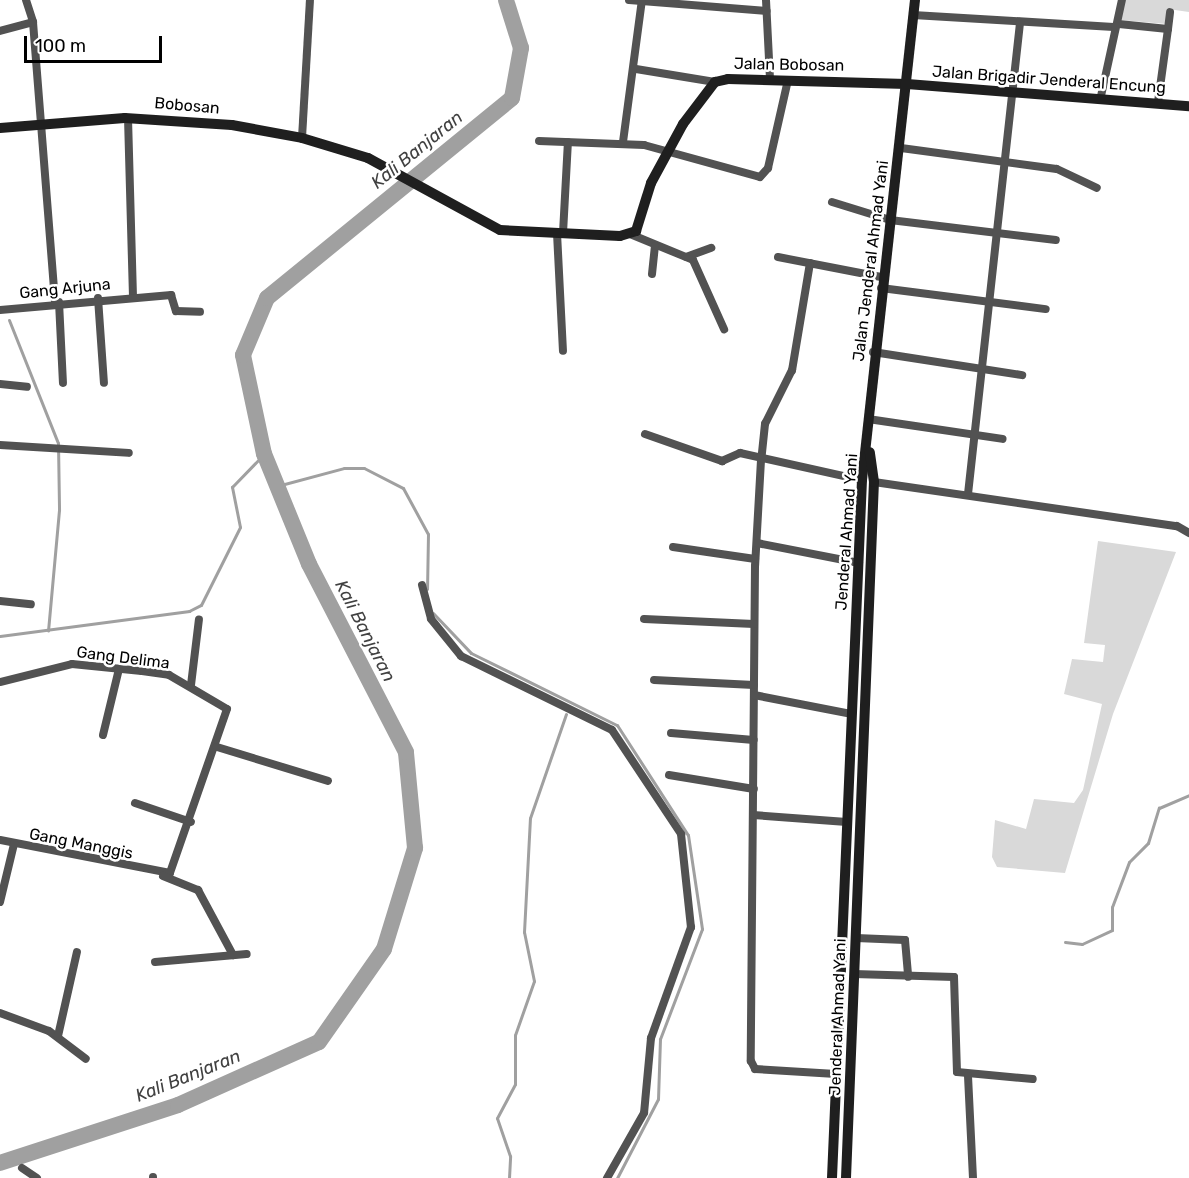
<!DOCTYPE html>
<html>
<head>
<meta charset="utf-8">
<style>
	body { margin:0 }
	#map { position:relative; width:1189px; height:1178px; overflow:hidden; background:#fff; font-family:Rubik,sans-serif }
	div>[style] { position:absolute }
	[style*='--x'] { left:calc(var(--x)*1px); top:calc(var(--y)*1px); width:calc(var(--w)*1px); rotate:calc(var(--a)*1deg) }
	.green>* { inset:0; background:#d9d9d9 }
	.stream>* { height:3px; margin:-1.5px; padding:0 1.5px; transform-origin:1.5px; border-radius:1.5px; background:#a0a0a0 }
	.river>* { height:16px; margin:-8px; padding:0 8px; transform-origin:8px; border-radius:8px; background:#a0a0a0 }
	.street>* { height:8px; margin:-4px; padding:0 4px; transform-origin:4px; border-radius:4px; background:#525252 }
	.secondary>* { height:10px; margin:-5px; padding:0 5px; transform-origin:5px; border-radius:5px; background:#1f1f1f }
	span { translate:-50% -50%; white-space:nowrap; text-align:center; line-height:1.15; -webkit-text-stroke:5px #fff; paint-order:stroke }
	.street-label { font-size:16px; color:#000 }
	.water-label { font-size:18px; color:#414141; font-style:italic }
	.scale { position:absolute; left:24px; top:36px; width:138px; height:27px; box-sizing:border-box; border:3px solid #000; border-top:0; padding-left:8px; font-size:18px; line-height:21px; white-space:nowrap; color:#000; -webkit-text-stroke:4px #fff; paint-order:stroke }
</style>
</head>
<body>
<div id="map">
	<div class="green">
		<i style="clip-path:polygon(1122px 0,1189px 0,1189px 12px,1168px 9px,1166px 24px,1121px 20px)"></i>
		<i style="clip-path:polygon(1098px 541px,1176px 552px,1113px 714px,1065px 873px,997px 867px,992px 857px,995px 820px,1026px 829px,1034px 799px,1074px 803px,1083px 790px,1102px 704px,1064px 694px,1072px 659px,1103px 662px,1105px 645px,1084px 643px)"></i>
	</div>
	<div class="stream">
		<i style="--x:9;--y:320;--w:132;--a:68.3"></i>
		<i style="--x:58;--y:443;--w:67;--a:89.1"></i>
		<i style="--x:59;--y:510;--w:121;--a:95.2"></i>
		<i style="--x:277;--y:486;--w:69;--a:-15"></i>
		<i style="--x:344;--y:468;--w:20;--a:0"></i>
		<i style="--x:364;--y:468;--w:44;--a:27.1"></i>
		<i style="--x:403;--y:488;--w:52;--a:61.5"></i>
		<i style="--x:428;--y:534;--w:55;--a:91"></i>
		<i style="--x:433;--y:613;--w:55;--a:46.5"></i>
		<i style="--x:471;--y:653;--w:163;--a:26.3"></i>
		<i style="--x:617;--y:725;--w:131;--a:57.2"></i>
		<i style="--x:688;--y:835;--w:95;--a:81.5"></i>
		<i style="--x:702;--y:929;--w:118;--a:110.9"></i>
		<i style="--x:660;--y:1039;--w:60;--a:91.9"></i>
		<i style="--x:658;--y:1099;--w:89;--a:117.4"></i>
		<i style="--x:0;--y:636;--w:191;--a:-7.5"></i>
		<i style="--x:189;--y:611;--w:13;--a:-27"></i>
		<i style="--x:201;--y:605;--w:87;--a:-63.4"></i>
		<i style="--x:240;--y:527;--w:41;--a:-101.3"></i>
		<i style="--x:232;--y:487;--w:46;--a:-45.9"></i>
		<i style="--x:1065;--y:942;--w:17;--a:7"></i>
		<i style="--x:1082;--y:944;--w:33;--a:-25"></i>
		<i style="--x:1112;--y:930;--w:23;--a:-90"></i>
		<i style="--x:1112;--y:907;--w:48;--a:-69.3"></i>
		<i style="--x:1129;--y:862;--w:27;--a:-45"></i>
		<i style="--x:1148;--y:843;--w:37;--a:-73"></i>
		<i style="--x:1159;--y:808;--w:33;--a:-23"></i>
		<i style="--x:509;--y:1178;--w:22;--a:-87"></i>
		<i style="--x:510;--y:1156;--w:40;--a:-108.9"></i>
		<i style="--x:497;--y:1118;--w:38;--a:-62"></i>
		<i style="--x:515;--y:1084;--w:49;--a:-90"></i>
		<i style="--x:515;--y:1035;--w:57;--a:-70.6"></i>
		<i style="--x:534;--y:981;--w:50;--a:-101.5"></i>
		<i style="--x:524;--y:932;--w:114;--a:-87"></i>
		<i style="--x:530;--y:818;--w:110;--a:-70.9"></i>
	</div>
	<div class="river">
		<i style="--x:0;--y:1163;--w:187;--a:-18"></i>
		<i style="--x:178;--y:1105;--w:154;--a:-24.1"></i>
		<i style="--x:319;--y:1042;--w:113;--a:-55"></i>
		<i style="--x:384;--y:949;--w:106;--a:-72.9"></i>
		<i style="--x:415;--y:848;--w:96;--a:-95.4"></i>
		<i style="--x:406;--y:752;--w:212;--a:-117.3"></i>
		<i style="--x:309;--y:564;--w:119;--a:-112.2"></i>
		<i style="--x:264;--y:454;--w:101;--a:-102"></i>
		<i style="--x:243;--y:355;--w:62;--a:-67.2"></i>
		<i style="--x:267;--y:298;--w:316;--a:-39.2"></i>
		<i style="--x:512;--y:98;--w:51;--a:-79.8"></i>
		<i style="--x:521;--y:48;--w:50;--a:-107.4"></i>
	</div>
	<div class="street">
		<i style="--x:26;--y:0;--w:23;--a:72"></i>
		<i style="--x:33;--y:22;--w:281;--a:85.5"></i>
		<i style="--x:629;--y:0;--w:138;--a:4.6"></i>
		<i style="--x:766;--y:0;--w:80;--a:87.1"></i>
		<i style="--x:913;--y:15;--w:201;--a:3.4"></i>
		<i style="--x:1119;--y:24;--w:49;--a:5.8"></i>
		<i style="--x:1168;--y:29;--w:74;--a:97.8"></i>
		<i style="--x:1168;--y:29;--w:17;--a:-83"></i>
		<i style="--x:0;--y:31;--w:34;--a:-15"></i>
		<i style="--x:636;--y:69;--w:80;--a:9.3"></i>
		<i style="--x:1101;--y:96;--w:98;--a:-77.7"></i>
		<i style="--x:128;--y:118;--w:178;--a:88.4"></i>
		<i style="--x:302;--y:138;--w:138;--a:-86.7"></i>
		<i style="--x:539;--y:141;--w:105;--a:2.2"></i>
		<i style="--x:644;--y:145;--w:120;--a:15.4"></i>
		<i style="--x:760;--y:177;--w:12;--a:-48"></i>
		<i style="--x:768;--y:168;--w:90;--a:-77.2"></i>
		<i style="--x:623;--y:142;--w:143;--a:-82.4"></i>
		<i style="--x:901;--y:148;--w:157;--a:7.7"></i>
		<i style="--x:1057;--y:169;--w:44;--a:25.4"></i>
		<i style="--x:832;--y:202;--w:61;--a:17.2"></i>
		<i style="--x:890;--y:220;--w:167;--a:6.9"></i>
		<i style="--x:557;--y:233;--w:118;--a:87.1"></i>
		<i style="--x:563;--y:233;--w:91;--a:-86.9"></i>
		<i style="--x:630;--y:234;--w:68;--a:22.4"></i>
		<i style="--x:693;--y:260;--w:76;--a:65.8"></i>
		<i style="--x:686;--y:257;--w:27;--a:-20"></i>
		<i style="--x:778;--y:257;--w:105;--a:11"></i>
		<i style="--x:810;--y:263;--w:109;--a:99.5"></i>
		<i style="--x:792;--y:370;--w:60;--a:116.6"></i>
		<i style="--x:765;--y:424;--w:36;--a:96"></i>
		<i style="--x:761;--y:460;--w:106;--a:93.2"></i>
		<i style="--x:755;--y:566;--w:495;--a:90.5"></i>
		<i style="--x:751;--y:1061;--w:9;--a:63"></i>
		<i style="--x:755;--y:1069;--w:81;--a:3.5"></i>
		<i style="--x:652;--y:274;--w:28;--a:-84"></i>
		<i style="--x:881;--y:288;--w:166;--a:7.3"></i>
		<i style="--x:98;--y:298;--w:85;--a:86"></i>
		<i style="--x:59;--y:302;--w:81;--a:87.2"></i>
		<i style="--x:0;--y:310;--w:172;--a:-5"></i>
		<i style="--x:171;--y:295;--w:17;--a:73"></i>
		<i style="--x:176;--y:311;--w:24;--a:2"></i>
		<i style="--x:873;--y:352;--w:151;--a:8.8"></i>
		<i style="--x:0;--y:384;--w:27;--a:6"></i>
		<i style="--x:868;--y:419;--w:136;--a:8.4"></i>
		<i style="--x:645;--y:434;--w:82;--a:19.3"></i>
		<i style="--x:722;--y:461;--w:20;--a:-24"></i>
		<i style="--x:740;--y:453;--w:125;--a:12.5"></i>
		<i style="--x:0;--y:445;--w:129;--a:3.5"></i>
		<i style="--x:874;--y:482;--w:306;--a:8.3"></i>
		<i style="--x:1177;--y:526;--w:14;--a:30"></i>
		<i style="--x:968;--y:494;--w:475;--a:-83.7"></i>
		<i style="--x:757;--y:543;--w:104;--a:11.1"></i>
		<i style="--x:673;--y:547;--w:83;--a:8.3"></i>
		<i style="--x:422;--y:585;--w:35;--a:75"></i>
		<i style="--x:431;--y:619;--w:48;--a:51"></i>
		<i style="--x:461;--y:656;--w:168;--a:26.1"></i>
		<i style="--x:612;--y:730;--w:125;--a:56.4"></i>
		<i style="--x:681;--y:834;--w:94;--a:83.9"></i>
		<i style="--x:691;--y:927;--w:118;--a:109.8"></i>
		<i style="--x:651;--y:1038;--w:75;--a:95.3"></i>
		<i style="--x:644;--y:1113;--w:75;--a:119.6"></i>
		<i style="--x:0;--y:601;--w:31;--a:6"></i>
		<i style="--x:644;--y:619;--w:110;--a:2.6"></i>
		<i style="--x:654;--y:680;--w:100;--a:2.9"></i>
		<i style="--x:0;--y:682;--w:74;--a:-14"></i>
		<i style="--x:72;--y:664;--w:70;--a:5.7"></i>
		<i style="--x:142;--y:671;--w:27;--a:8"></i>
		<i style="--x:169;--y:675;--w:67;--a:30.4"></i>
		<i style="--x:227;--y:709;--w:174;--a:109.2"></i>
		<i style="--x:170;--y:873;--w:173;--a:-169"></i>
		<i style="--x:191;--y:685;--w:66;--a:-83.1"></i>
		<i style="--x:754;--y:695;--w:100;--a:11"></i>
		<i style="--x:671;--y:733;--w:83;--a:4.8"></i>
		<i style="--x:103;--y:735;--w:68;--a:-76.4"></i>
		<i style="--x:217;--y:747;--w:116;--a:17"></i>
		<i style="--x:669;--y:775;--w:86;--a:9.4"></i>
		<i style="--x:135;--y:803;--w:59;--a:18.7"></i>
		<i style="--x:753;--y:815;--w:94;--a:4.3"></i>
		<i style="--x:163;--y:876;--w:38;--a:22"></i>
		<i style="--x:198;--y:890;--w:74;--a:61.7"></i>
		<i style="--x:0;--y:902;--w:60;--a:-76.4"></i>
		<i style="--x:856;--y:938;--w:49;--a:2.3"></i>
		<i style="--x:905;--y:940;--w:37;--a:85"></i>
		<i style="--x:155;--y:962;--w:92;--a:-5"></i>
		<i style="--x:854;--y:974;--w:100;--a:1.7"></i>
		<i style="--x:954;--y:977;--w:95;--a:88.2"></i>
		<i style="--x:957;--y:1072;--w:76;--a:5.3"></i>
		<i style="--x:0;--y:1013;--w:52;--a:20.2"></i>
		<i style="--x:49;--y:1031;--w:46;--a:37.1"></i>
		<i style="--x:58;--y:1036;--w:86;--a:-77.3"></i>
		<i style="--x:968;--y:1076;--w:102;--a:87.2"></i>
		<i style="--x:22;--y:1168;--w:18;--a:34"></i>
		<i style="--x:153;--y:1177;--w:1;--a:90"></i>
	</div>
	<div class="secondary">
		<i style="--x:0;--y:128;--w:125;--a:-4.6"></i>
		<i style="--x:125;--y:118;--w:107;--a:3.7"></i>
		<i style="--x:232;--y:125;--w:71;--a:10.5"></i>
		<i style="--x:302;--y:138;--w:69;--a:16.9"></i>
		<i style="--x:368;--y:158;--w:150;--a:28.6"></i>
		<i style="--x:500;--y:230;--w:120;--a:2.9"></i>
		<i style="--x:620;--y:236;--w:17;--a:-17"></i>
		<i style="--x:636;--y:231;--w:50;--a:-72.6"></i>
		<i style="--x:651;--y:183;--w:67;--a:-61.5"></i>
		<i style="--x:683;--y:124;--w:53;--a:-52.7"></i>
		<i style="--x:715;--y:82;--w:13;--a:-13"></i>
		<i style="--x:728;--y:79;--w:179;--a:1.6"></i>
		<i style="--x:907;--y:84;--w:283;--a:4.5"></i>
		<i style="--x:832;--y:1178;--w:699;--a:-87.54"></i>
		<i style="--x:862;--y:480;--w:483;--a:-83.7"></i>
		<i style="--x:846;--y:1178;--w:697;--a:-87.7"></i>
		<i style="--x:874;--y:482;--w:30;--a:-98"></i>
	</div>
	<div class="street-label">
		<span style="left:789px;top:65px;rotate:1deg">Jalan Bobosan</span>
		<span style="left:1049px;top:80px;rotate:4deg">Jalan Brigadir Jenderal Encung</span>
		<span style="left:187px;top:106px;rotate:5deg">Bobosan</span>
		<span style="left:871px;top:261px;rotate:-83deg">Jalan Jenderal Ahmad Yani</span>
		<span style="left:65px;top:289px;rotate:-6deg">Gang Arjuna</span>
		<span style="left:847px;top:532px;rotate:-86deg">Jenderal Ahmad Yani</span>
		<span style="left:123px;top:658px;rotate:7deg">Gang Delima</span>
		<span style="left:81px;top:844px;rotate:11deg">Gang Manggis</span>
		<span style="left:838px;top:1017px;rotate:-88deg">Jenderal Ahmad Yani</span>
	</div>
	<div class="water-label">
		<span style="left:417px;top:150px;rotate:-39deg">Kali Banjaran</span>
		<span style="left:365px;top:631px;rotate:63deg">Kali Banjaran</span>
		<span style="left:188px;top:1076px;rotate:-22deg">Kali Banjaran</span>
	</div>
	<div class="scale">100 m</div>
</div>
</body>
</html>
